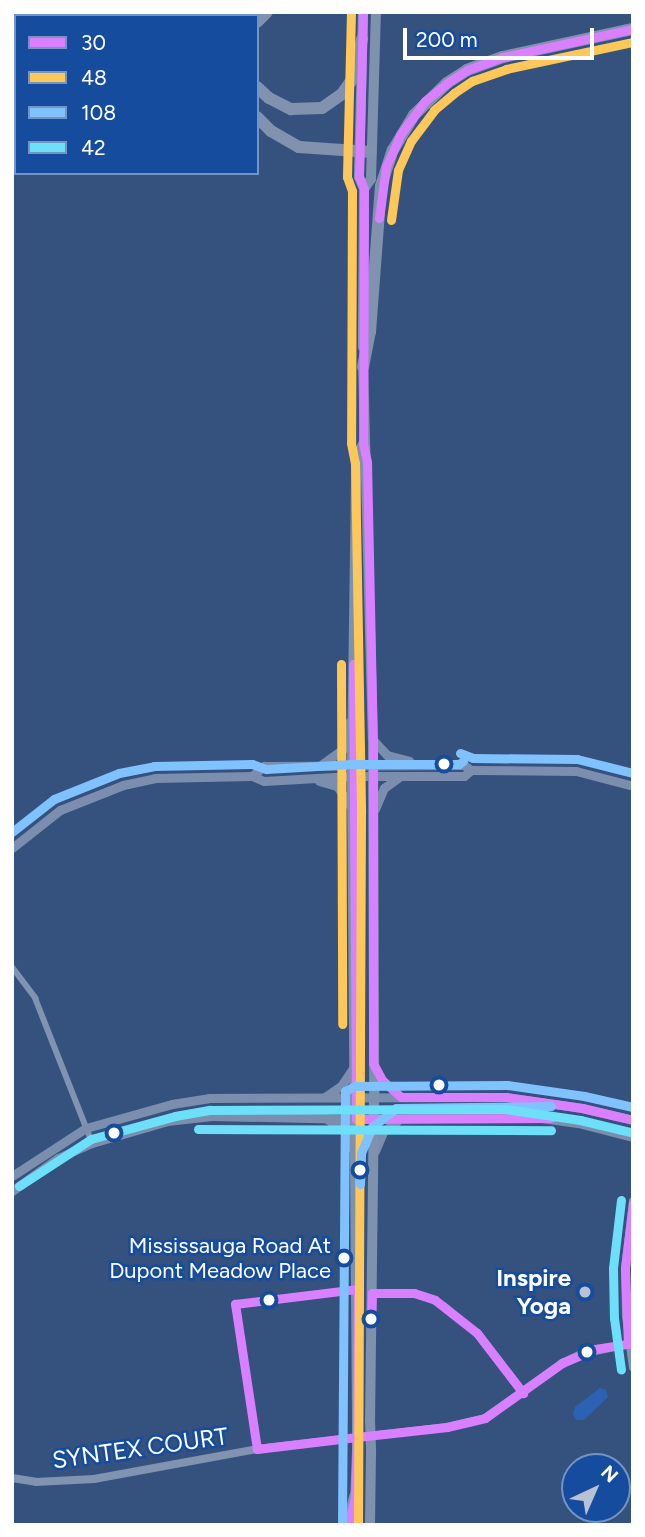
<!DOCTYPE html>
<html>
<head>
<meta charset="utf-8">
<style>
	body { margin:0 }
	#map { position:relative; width:645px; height:1537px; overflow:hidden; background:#35527f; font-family:Figtree,sans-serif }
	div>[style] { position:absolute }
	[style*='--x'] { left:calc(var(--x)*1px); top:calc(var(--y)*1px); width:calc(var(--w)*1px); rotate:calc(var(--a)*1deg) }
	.green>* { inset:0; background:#2b62b3 }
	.minor>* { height:6px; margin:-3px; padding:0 3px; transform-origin:3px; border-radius:3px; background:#8093b0 }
	.tertiary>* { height:8px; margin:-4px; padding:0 4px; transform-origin:4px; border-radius:4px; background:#8093b0 }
	.secondary>* { height:9px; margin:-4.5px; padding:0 4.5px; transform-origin:4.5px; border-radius:4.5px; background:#7b8ead }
	.primary>* { height:10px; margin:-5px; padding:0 5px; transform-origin:5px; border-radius:5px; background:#7e92ae }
	.motorway>* { height:12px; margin:-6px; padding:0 6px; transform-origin:6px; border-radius:6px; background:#8092ae }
	.primary-bridge>* { height:10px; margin:-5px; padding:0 5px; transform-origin:5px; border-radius:5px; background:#7e92ae }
	.bus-1>* { height:9px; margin:-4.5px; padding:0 4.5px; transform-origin:4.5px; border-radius:4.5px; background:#d880ff }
	.bus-2>* { height:9px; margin:-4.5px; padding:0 4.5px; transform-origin:4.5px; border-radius:4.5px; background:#fdc75a }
	.bus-3>* { height:9px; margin:-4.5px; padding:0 4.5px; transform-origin:4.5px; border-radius:4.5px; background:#80c1ff }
	.bus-4>* { height:9px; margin:-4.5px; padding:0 4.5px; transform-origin:4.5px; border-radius:4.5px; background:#6ddff8 }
	.dots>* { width:19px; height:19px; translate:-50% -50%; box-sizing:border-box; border:4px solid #164c9e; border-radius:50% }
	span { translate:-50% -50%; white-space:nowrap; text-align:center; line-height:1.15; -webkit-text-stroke:5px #164c9e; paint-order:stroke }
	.bus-label { font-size:22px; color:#fff }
	.right { translate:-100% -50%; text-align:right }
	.poi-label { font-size:24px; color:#fff; font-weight:700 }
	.street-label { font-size:24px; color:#fff }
	.frame { position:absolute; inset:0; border:14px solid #fff; pointer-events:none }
	.legend { position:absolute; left:14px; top:14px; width:245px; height:161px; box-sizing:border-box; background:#164c9e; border:2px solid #7394c5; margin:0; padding:9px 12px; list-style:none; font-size:21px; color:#fff }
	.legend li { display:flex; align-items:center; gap:14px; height:35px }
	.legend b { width:35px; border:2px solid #7394c5 }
	.north { position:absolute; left:561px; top:1453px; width:70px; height:70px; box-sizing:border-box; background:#164c9e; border:2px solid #7394c5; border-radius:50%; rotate:44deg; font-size:19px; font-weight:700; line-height:28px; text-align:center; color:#fff }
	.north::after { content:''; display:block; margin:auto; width:24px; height:32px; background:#b8c2d2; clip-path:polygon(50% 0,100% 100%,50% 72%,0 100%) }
	.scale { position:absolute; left:403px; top:28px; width:191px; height:32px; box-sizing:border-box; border:4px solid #fff; border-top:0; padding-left:9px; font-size:21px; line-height:24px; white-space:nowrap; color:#fff; -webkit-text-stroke:5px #164c9e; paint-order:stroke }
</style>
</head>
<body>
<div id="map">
	<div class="green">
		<i style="clip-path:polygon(600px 1388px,606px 1390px,608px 1397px,584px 1420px,576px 1420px,573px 1414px,575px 1407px)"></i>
	</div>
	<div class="minor">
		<i style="--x:12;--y:967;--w:39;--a:53"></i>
		<i style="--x:35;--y:998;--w:156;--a:68.5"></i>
		<i style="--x:372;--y:1293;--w:42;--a:0"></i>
		<i style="--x:414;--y:1293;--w:32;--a:22"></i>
		<i style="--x:444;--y:1305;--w:43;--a:40.3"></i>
		<i style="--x:477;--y:1333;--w:76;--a:52.5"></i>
		<i style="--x:257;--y:1449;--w:147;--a:-98.6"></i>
		<i style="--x:235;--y:1304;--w:124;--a:-7"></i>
	</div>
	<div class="tertiary">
		<i style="--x:633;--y:1201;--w:67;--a:96.8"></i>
		<i style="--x:625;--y:1268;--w:48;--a:88.8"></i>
		<i style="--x:626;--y:1316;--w:52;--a:82.3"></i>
		<i style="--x:12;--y:1478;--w:24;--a:9"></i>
		<i style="--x:36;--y:1482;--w:58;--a:-3"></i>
		<i style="--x:94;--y:1479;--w:166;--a:-10.4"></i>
		<i style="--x:257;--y:1449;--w:191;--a:-6.6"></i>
		<i style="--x:447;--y:1427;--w:39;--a:-13"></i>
		<i style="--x:485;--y:1418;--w:95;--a:-35.5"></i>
		<i style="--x:562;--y:1363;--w:21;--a:-25"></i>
		<i style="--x:581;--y:1354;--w:48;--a:-12"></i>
	</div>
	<div class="secondary">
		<i style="--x:373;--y:740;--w:21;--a:47"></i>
		<i style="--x:387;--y:755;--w:23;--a:15"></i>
		<i style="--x:321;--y:765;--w:27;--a:-36"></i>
		<i style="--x:343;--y:749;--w:24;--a:-83"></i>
		<i style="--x:346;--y:725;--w:9;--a:-41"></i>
		<i style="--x:252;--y:776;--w:16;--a:-40"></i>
		<i style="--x:264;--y:766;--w:200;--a:-0.3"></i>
		<i style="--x:464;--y:765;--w:9;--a:36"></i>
		<i style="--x:471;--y:770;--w:105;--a:0.5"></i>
		<i style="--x:576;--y:771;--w:59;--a:14.7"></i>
		<i style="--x:319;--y:781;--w:19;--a:16"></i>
		<i style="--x:337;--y:786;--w:27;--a:56"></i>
		<i style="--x:375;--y:809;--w:23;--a:-67"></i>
		<i style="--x:384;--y:788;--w:19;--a:-36"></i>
		<i style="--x:12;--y:848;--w:61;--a:-38.4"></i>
		<i style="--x:60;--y:810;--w:68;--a:-21.6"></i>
		<i style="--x:123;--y:785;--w:33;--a:-12"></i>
		<i style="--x:155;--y:778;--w:97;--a:-1.2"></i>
		<i style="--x:252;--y:776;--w:13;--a:23"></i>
		<i style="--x:264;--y:781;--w:88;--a:-3.3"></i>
		<i style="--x:352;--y:776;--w:112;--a:0"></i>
		<i style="--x:464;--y:776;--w:9;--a:-41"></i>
		<i style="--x:373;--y:1064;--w:18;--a:61"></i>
		<i style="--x:382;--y:1080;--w:25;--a:42"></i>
		<i style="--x:325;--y:1097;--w:19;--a:-35"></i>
		<i style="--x:341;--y:1086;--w:25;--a:-56"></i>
		<i style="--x:327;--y:1119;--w:25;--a:34"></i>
		<i style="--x:348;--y:1133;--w:17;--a:73"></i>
		<i style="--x:375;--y:1151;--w:21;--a:-67"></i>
		<i style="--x:383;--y:1132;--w:18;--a:-38"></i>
		<i style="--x:12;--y:1176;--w:88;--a:-33"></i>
		<i style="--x:86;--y:1128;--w:89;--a:-15.6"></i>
		<i style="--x:172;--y:1104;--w:37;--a:-9"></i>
		<i style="--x:209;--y:1098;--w:297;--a:-0.2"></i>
		<i style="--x:506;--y:1097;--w:77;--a:8.2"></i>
		<i style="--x:582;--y:1108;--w:52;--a:13.2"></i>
		<i style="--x:12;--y:1191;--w:57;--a:-35.7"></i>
		<i style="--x:58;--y:1158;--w:37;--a:-24"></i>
		<i style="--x:92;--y:1143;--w:78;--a:-16.3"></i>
		<i style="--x:167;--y:1121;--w:45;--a:-6.3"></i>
		<i style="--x:212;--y:1116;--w:144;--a:1.2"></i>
		<i style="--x:356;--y:1119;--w:171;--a:-1"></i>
		<i style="--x:527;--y:1116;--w:51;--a:7.8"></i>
		<i style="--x:578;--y:1123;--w:57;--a:14.3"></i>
	</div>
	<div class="primary">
		<i style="--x:363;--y:12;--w:165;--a:91.4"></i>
		<i style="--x:359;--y:177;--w:13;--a:67"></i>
		<i style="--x:364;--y:189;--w:158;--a:90.4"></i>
		<i style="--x:364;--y:189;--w:12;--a:-55"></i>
		<i style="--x:371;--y:179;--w:167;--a:-88.3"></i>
		<i style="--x:363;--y:362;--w:378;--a:88.5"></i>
		<i style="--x:373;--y:740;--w:357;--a:89.8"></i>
		<i style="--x:374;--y:1097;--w:323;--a:90.7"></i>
		<i style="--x:357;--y:1422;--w:656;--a:-90.44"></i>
		<i style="--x:352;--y:766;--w:305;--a:-89.2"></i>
		<i style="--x:356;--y:461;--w:18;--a:-68"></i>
		<i style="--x:355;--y:1503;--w:51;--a:-87.8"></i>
		<i style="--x:370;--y:1525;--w:73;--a:-89.2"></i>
	</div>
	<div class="motorway">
		<i style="--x:177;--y:12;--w:5;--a:53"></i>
		<i style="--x:257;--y:22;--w:14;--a:-45"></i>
		<i style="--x:257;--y:87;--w:16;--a:43"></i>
		<i style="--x:269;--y:98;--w:25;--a:27"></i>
		<i style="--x:291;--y:109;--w:31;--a:-2"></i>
		<i style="--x:322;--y:108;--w:24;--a:-35"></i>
		<i style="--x:342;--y:94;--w:21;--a:-55"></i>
		<i style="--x:354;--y:77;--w:39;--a:-78"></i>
		<i style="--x:257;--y:117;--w:20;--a:45"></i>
		<i style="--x:271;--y:131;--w:32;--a:30"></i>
		<i style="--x:299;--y:147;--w:72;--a:4"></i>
		<i style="--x:363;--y:367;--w:36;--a:-79"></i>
		<i style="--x:370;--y:332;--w:146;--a:-85.7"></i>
		<i style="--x:381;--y:186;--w:38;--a:-72"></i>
		<i style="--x:393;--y:150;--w:41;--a:-59"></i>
		<i style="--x:414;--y:115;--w:46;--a:-44.1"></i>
		<i style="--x:447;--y:83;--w:24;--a:-33"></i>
		<i style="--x:467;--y:70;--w:38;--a:-20"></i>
		<i style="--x:503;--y:57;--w:133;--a:-12.2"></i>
		<i style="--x:348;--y:1525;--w:30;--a:-76"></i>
	</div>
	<div class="primary-bridge">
		<i style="--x:370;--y:1420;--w:32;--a:88"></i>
		<i style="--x:357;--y:1422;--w:30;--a:90"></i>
	</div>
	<div class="bus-1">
		<i style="--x:363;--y:12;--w:165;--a:91.4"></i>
		<i style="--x:359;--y:177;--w:13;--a:67"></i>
		<i style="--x:364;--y:189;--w:254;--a:90.2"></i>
		<i style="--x:363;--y:443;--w:19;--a:78"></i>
		<i style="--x:367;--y:462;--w:278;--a:88.8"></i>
		<i style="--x:373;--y:740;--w:323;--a:90"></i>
		<i style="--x:373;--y:1063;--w:19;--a:62"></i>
		<i style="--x:382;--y:1080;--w:25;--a:42"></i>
		<i style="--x:401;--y:1097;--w:105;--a:0"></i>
		<i style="--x:506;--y:1097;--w:77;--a:8.2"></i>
		<i style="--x:582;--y:1108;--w:52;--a:13.2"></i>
		<i style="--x:379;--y:218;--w:51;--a:-82.2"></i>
		<i style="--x:386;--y:167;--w:35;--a:-66"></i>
		<i style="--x:400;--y:135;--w:42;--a:-53.7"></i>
		<i style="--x:425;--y:101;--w:28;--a:-39"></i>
		<i style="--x:447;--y:83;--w:24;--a:-33"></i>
		<i style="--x:467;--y:70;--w:38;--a:-20"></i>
		<i style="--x:503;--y:57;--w:133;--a:-12.2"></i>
		<i style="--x:353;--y:664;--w:455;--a:89.6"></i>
		<i style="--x:356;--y:1119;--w:195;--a:-0.3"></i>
		<i style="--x:358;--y:1289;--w:148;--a:90.4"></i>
		<i style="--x:357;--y:1437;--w:101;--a:173.2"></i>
		<i style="--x:257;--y:1449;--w:147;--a:-98.6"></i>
		<i style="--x:235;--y:1304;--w:124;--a:-7"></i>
		<i style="--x:371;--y:1323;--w:30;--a:-88"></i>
		<i style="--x:372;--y:1293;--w:42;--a:0"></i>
		<i style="--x:414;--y:1293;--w:22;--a:18"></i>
		<i style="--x:435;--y:1300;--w:53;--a:38.2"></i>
		<i style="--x:477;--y:1333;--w:76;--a:52.5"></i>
		<i style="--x:357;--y:1437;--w:91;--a:-6.3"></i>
		<i style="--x:447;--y:1427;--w:39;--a:-13"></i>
		<i style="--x:485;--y:1418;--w:95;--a:-35.5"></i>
		<i style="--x:562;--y:1363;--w:36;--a:-23"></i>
		<i style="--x:595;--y:1349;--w:33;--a:-9"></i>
		<i style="--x:628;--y:1344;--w:76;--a:-92.3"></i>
		<i style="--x:625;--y:1268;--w:65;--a:-83"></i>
		<i style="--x:348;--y:1525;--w:30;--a:-76"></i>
		<i style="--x:355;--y:1496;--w:59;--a:-88.1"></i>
	</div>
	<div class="bus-2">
		<i style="--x:351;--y:12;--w:165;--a:91.4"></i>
		<i style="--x:347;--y:177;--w:15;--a:70"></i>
		<i style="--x:352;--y:191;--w:252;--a:90.2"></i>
		<i style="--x:351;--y:443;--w:20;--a:79"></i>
		<i style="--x:355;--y:463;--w:349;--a:89"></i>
		<i style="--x:361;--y:812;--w:713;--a:90.24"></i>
		<i style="--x:391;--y:220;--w:50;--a:-82"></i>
		<i style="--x:398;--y:170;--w:32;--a:-66"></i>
		<i style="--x:411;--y:141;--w:39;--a:-53"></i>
		<i style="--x:434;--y:110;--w:26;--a:-40"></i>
		<i style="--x:454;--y:93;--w:22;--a:-34"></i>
		<i style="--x:472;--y:81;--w:36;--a:-19"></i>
		<i style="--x:506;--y:69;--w:130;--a:-12"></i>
		<i style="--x:341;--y:664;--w:360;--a:89.8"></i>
	</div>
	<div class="bus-3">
		<i style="--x:460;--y:753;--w:14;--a:21"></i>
		<i style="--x:473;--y:758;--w:104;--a:0.6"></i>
		<i style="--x:577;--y:759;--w:58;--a:14"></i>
		<i style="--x:12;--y:832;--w:53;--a:-38.2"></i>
		<i style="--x:54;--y:799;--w:70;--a:-21.8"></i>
		<i style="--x:119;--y:773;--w:36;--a:-11"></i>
		<i style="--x:154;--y:766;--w:98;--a:-1.2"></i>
		<i style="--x:252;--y:764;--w:15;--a:20"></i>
		<i style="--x:266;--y:769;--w:86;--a:-3.3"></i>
		<i style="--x:352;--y:764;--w:107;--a:0"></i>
		<i style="--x:459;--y:764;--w:5;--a:-37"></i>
		<i style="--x:360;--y:1184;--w:31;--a:-88"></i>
		<i style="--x:361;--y:1153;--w:28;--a:-67"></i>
		<i style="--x:372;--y:1127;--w:31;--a:-38"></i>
		<i style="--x:396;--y:1108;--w:155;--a:-0.7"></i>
		<i style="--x:342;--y:1525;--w:434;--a:-89.6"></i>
		<i style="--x:345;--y:1091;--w:11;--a:-27"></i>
		<i style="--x:355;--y:1086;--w:152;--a:-0.4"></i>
		<i style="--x:507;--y:1085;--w:78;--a:8.1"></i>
		<i style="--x:584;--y:1096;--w:50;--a:12.7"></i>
	</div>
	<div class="bus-4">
		<i style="--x:198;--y:1129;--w:353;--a:0.2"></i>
		<i style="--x:19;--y:1186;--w:86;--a:-33.1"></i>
		<i style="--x:91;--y:1139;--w:87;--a:-15.3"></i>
		<i style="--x:175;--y:1116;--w:36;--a:-10"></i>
		<i style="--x:210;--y:1110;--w:295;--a:-0.2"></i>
		<i style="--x:505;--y:1109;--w:76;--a:8.3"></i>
		<i style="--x:580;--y:1120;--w:51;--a:13.5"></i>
		<i style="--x:621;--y:1200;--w:68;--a:96.7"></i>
		<i style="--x:613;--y:1268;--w:50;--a:88.9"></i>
		<i style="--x:614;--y:1318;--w:52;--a:82.3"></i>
	</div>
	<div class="dots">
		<i style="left:444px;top:764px;background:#fff"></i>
		<i style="left:439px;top:1085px;background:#fff"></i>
		<i style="left:114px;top:1133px;background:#fff"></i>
		<i style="left:360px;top:1170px;background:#fff"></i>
		<i style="left:344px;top:1258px;background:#fff"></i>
		<i style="left:585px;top:1292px;background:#b8c2d2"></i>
		<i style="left:269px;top:1300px;background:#fff"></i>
		<i style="left:371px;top:1319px;background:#fff"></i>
		<i style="left:587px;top:1352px;background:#fff"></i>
	</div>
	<div class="bus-label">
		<span class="right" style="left:331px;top:1258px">Mississauga Road At<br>Dupont Meadow Place</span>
	</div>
	<div class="poi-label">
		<span class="right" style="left:571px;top:1292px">Inspire<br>Yoga</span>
	</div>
	<div class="street-label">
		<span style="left:140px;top:1448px;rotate:-8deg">SYNTEX COURT</span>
	</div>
	<div class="frame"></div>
	<ul class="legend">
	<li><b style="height:9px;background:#d880ff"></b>30</li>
	<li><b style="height:9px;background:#fdc75a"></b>48</li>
	<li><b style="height:9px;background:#80c1ff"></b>108</li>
	<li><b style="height:9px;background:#6ddff8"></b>42</li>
	</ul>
	<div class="north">N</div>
	<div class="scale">200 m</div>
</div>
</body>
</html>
